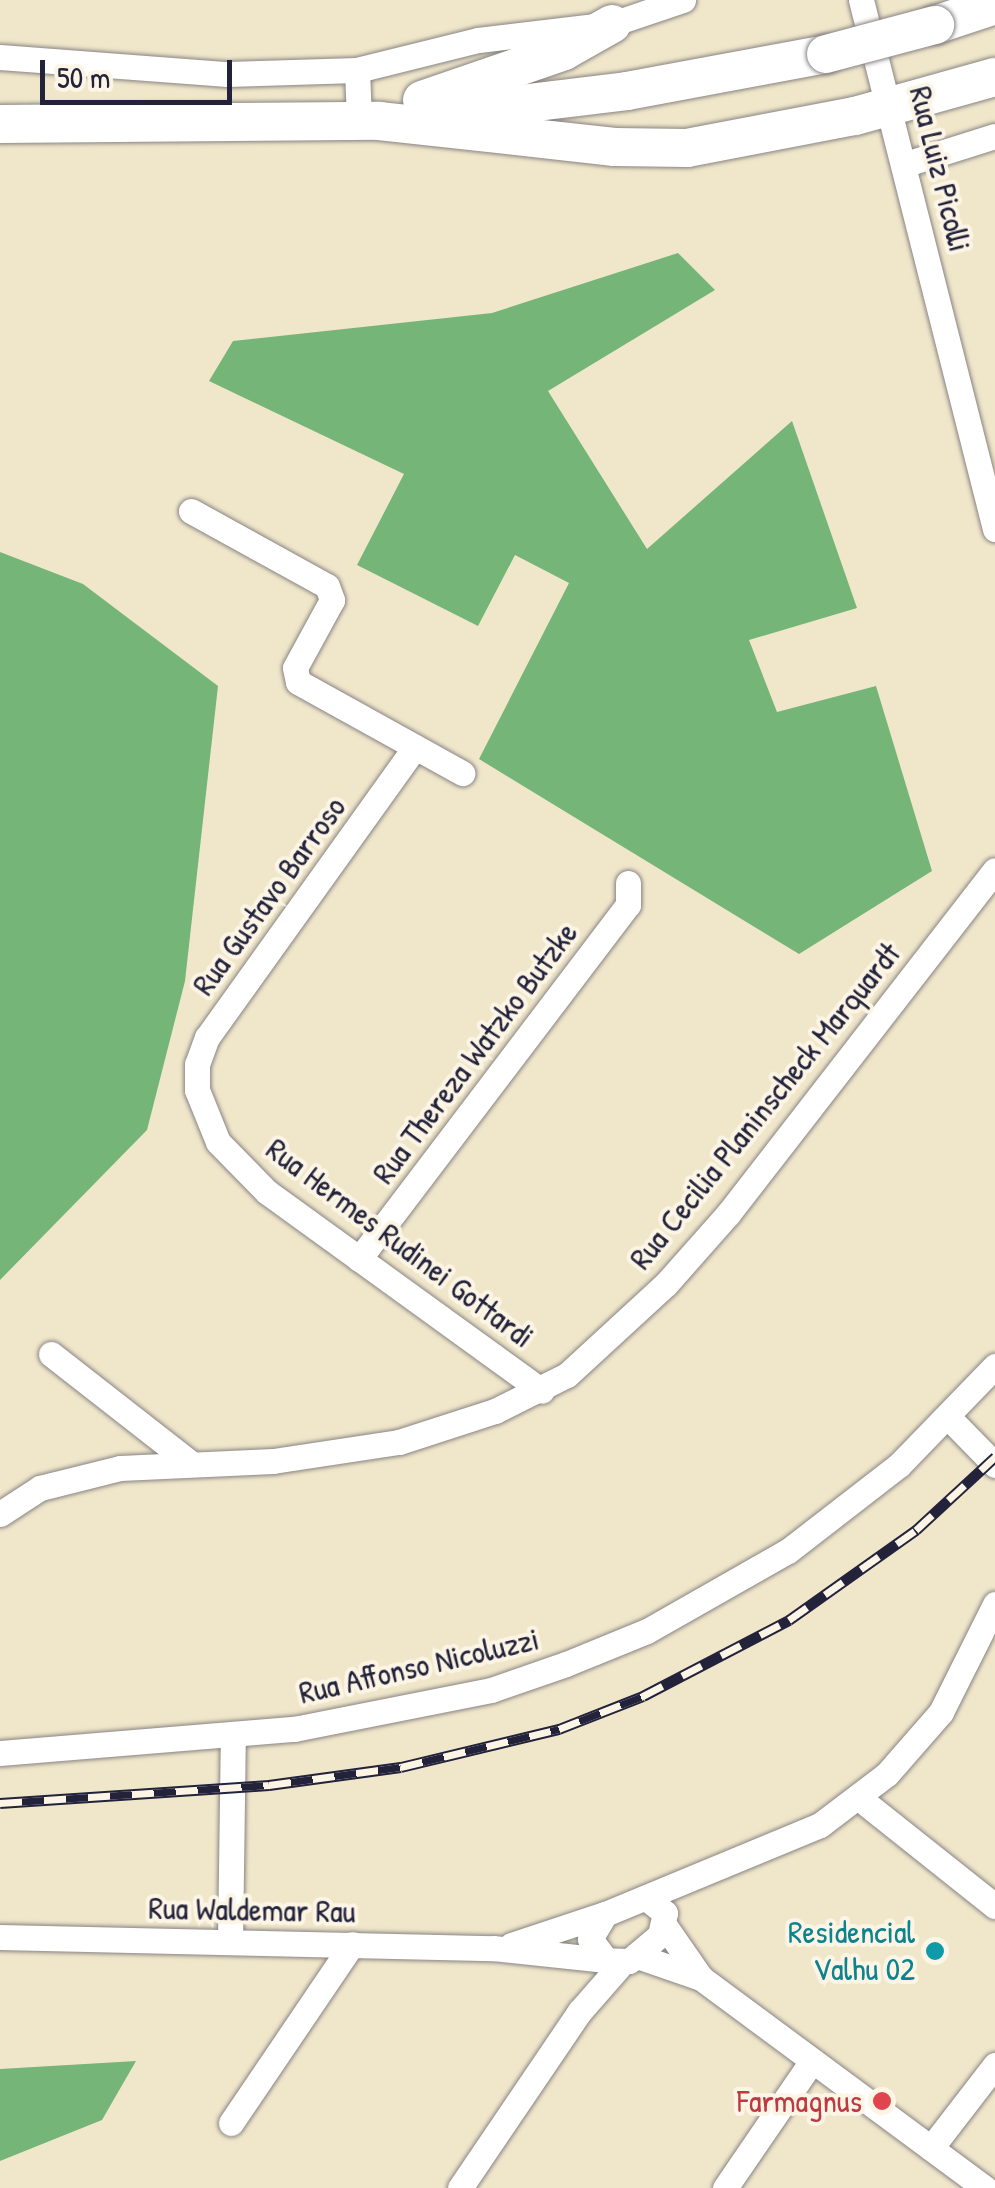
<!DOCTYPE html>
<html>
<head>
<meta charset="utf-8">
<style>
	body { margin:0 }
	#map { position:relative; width:995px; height:2188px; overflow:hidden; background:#f0e7cb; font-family:"Patrick Hand",sans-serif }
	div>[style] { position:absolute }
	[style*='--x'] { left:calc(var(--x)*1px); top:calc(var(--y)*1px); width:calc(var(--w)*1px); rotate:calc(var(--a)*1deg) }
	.forest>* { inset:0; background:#75b678 }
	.roads { filter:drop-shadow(0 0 2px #898483) drop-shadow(0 0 2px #898483) }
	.minor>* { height:25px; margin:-12.5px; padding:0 12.5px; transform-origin:12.5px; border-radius:12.5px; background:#fff }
	.highway>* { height:38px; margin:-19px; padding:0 19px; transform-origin:19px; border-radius:19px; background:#fff }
	.rail>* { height:11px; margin-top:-5.5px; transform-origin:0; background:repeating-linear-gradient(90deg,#fcf5e5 0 22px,#22223b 0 44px); box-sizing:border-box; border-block:2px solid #22223b }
	.bridges { filter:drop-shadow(0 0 2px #898483) drop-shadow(0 0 2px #898483) }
	.highway-bridge>* { height:38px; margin:-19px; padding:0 19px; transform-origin:19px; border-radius:19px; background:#fff }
	.dots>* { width:28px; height:28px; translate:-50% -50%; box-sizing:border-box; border:5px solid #fcf5e5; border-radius:50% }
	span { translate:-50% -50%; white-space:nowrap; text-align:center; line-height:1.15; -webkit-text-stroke:8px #fcf5e5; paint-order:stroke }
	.street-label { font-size:32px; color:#22223b }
	.culture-label { font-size:32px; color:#0d838f }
	.right { translate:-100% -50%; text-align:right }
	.health-label { font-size:32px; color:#be3a42 }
	.scale { position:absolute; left:40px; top:60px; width:192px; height:45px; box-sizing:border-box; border:5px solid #22223b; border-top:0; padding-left:12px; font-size:30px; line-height:35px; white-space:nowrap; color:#22223b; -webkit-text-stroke:8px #fcf5e5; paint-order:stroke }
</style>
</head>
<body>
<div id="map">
	<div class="forest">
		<i style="clip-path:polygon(678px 253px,715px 290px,548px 391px,647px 549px,792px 421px,857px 608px,749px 640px,777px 712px,876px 686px,932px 871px,799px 954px,479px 759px,569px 583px,515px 555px,478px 626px,357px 565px,404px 474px,209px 381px,233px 341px,492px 313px)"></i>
		<i style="clip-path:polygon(0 552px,83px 584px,218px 686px,185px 981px,147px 1130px,0 1280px)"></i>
		<i style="clip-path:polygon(136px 2061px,102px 2120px,0 2161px,0 2069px)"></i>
	</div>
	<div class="roads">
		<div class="minor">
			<i style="--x:861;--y:0;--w:546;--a:75.79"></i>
			<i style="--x:0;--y:57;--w:228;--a:4.3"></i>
			<i style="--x:227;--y:74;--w:130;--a:-1.8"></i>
			<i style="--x:357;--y:70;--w:125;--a:-13.9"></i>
			<i style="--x:478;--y:40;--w:135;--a:-6.8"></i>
			<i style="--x:612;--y:24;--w:75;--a:-18.7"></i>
			<i style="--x:357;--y:70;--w:50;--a:87.7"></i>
			<i style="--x:906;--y:164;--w:93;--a:-17.5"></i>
			<i style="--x:191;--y:511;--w:155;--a:28.9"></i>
			<i style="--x:327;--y:586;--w:15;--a:70"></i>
			<i style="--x:332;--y:600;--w:77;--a:118.6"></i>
			<i style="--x:295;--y:668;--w:14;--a:78"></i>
			<i style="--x:298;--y:682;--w:188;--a:29"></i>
			<i style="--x:415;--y:747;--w:357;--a:125.6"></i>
			<i style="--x:207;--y:1037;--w:29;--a:110"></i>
			<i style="--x:197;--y:1064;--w:26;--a:90"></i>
			<i style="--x:197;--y:1090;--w:56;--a:68"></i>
			<i style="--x:218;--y:1142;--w:70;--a:45.6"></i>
			<i style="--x:267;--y:1192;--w:339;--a:35.9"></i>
			<i style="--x:359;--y:1259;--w:445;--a:-52.8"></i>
			<i style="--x:628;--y:905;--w:22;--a:-90"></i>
			<i style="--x:51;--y:1354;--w:174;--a:38"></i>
			<i style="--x:949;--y:1418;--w:66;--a:45.6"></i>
			<i style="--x:0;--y:1514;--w:48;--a:-33"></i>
			<i style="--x:40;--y:1488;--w:82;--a:-14"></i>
			<i style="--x:120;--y:1468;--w:153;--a:-2.6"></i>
			<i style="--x:273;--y:1461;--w:127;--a:-8.6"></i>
			<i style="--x:399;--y:1442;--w:101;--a:-17.9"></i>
			<i style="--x:495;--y:1411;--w:80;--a:-26.6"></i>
			<i style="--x:567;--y:1375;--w:134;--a:-42.6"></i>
			<i style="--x:666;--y:1284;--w:94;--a:-48.5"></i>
			<i style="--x:728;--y:1214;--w:435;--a:-52.2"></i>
			<i style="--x:0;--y:1753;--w:295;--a:-4.7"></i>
			<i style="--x:294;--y:1729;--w:201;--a:-11.2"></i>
			<i style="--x:491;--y:1690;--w:79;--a:-19.1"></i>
			<i style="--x:566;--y:1664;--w:87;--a:-22.2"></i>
			<i style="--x:647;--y:1631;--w:162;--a:-29.6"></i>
			<i style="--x:788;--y:1551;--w:140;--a:-37.8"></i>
			<i style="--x:899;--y:1465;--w:138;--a:-45.9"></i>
			<i style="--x:859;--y:1798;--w:174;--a:38.5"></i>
			<i style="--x:646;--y:1898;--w:24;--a:38"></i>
			<i style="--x:665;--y:1913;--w:23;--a:103"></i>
			<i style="--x:660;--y:1935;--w:40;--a:140"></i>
			<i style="--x:629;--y:1961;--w:23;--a:-178"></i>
			<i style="--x:606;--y:1960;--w:26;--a:-127"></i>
			<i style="--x:590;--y:1939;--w:29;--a:-59"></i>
			<i style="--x:605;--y:1914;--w:233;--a:-22.5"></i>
			<i style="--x:820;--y:1825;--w:84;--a:-37.3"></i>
			<i style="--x:887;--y:1774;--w:82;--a:-48.9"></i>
			<i style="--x:941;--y:1712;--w:121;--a:-63.4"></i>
			<i style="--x:665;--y:1926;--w:63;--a:55.3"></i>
			<i style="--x:0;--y:1937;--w:493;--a:1.3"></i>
			<i style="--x:493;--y:1948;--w:114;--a:6.1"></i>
			<i style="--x:230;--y:1942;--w:207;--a:-89.2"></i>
			<i style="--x:511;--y:1945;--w:99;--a:-18.3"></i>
			<i style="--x:637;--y:1956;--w:68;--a:19"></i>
			<i style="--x:701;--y:1978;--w:353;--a:36.5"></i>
			<i style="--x:231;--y:2123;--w:216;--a:-55.9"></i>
			<i style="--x:931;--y:2148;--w:105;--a:-52.4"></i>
			<i style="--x:460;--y:2188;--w:214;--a:-55.9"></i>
			<i style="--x:580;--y:2011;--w:64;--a:-48.8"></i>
			<i style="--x:725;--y:2188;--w:154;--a:-55.6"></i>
		</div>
		<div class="highway">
			<i style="--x:935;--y:25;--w:63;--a:-18.4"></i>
			<i style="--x:422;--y:100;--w:150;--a:-19"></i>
			<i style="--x:564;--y:51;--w:55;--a:-29.4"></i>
			<i style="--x:446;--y:113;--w:182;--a:-6.9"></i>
			<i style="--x:627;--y:91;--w:202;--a:-10.5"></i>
			<i style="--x:0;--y:124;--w:379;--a:-0.5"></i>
			<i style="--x:379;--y:121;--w:237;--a:6.3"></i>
			<i style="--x:615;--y:147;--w:72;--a:0.8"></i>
			<i style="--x:687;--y:148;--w:171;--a:-10.8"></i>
			<i style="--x:855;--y:116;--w:145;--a:-15.6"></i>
		</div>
	</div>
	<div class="rail">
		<i style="--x:0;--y:1803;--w:270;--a:-3.8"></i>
		<i style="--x:269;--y:1785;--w:133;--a:-7.8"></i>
		<i style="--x:401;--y:1767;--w:163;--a:-13.5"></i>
		<i style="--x:559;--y:1729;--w:90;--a:-21.4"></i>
		<i style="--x:643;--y:1696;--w:165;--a:-27.5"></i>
		<i style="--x:789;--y:1620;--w:156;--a:-35.3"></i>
		<i style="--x:916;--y:1530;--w:108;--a:-42.7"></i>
	</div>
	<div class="bridges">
		<div class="highway-bridge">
			<i style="--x:826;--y:54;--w:113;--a:-14.9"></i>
		</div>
	</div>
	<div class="dots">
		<i style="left:935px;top:1951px;background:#0f9aa8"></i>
		<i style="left:882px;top:2101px;background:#e0444e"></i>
	</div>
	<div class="street-label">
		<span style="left:940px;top:169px;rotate:76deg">Rua Luiz Picolli</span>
		<span style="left:269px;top:896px;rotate:-54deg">Rua Gustavo Barroso</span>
		<span style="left:475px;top:1053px;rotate:-53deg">Rua Thereza Watzko Butzke</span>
		<span style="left:765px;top:1106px;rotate:-51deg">Rua Cecilia Planinscheck Marquardt</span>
		<span style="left:400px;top:1243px;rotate:37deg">Rua Hermes Rudinei Gottardi</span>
		<span style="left:419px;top:1666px;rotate:-13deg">Rua Affonso Nicoluzzi</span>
		<span style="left:252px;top:1910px;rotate:1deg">Rua Waldemar Rau</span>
	</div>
	<div class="culture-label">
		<span class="right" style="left:915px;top:1951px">Residencial<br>Valhu 02</span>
	</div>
	<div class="health-label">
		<span class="right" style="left:862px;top:2101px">Farmagnus</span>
	</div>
	<div class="scale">50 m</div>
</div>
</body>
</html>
